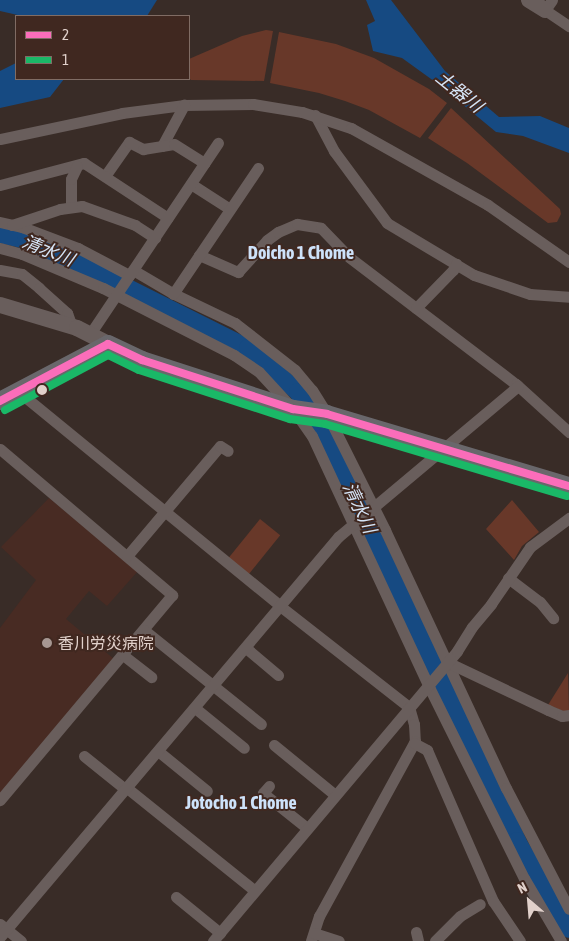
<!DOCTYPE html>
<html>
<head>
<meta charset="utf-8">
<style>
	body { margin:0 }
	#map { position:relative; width:569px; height:941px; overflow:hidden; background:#392c27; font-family:"Asap Condensed","Noto Sans JP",sans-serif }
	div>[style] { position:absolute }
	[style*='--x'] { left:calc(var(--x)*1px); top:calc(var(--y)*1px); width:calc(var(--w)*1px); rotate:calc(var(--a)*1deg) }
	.built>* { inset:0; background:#482b23 }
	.green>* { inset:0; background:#683829; transform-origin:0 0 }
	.water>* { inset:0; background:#164a82 }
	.river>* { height:18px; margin:-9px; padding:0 9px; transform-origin:9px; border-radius:9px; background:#164a82 }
	.street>* { height:11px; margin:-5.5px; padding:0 5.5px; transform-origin:5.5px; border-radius:5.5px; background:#695e5c }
	.secondary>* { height:16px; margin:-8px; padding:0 8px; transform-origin:8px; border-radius:8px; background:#695e5c }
	.primary>* { height:18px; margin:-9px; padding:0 9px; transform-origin:9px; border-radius:9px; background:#69676b }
	.bus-1>* { height:8px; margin:-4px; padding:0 4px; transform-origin:4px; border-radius:4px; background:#fb6dba }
	.bus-2>* { height:8px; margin:-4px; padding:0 4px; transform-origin:4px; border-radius:4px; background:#1ab867 }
	.dots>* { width:14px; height:14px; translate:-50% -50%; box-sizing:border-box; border:2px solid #402820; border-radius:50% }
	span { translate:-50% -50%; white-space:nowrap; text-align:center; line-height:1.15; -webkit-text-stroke:4px #402820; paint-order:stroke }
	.poi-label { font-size:16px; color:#e1d1cb }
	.left { translate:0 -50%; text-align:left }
	.water-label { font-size:18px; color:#d6e5f7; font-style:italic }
	.neighbourhood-label { font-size:18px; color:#cde2fa; font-weight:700 }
	.legend { position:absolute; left:15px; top:15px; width:175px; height:65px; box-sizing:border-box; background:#402820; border:1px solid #806c64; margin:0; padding:6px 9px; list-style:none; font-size:15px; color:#e1d1cb }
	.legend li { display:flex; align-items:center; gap:10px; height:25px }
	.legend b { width:25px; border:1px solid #806c64 }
	.north { position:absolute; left:504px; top:876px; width:50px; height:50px; -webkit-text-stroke:4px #402820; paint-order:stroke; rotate:333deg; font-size:14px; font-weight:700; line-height:20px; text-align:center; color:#e1d1cb }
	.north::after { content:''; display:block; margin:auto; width:18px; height:22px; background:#e1d1cb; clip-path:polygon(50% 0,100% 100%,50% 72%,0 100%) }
</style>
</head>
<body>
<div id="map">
	<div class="built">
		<i style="clip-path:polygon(49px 498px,138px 571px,107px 606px,89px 591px,66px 619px,114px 659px,0 794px,0 628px,36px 580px,1px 547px)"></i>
	</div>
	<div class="green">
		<i style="clip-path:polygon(266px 30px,273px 31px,264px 81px,191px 80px,189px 78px,189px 59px,242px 36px)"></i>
		<i style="clip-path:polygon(279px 32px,336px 44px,374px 58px,429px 89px,447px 103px,420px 138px,369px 110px,345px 101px,319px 93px,270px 83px)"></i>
		<i style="clip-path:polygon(451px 108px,560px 209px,561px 214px,557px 222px,548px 223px,467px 163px,428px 138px)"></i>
		<i style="clip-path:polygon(512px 500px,539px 532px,522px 546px,514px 560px,486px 529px)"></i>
		<i style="left:260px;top:519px;width:26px;height:51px;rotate:39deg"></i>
		<i style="clip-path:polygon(568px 673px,569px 711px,563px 711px,548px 705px)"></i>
	</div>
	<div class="water">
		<i style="clip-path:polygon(0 0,157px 0,147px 16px,22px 16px,0 11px)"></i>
		<i style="clip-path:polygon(366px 0,391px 0,445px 71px,499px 117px,540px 116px,569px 128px,569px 153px,523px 136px,496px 132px,438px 84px,402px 58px,373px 51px,367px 25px,375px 21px)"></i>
		<i style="clip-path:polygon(16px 63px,16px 79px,64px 79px,50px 97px,0 108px,0 71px)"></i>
	</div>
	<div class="river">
		<i style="--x:0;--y:234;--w:27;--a:13"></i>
		<i style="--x:26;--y:240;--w:59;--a:24"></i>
		<i style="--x:80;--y:264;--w:188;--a:26.6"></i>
		<i style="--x:248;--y:348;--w:67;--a:41.3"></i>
		<i style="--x:298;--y:392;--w:52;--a:58.5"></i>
		<i style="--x:325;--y:436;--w:448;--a:64.6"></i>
		<i style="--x:517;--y:841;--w:102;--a:59.4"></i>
	</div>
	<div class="street">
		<i style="--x:552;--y:0;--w:12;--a:125"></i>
		<i style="--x:545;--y:10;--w:29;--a:34"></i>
		<i style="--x:315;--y:115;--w:41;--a:62.2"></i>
		<i style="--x:334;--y:151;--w:89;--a:53.6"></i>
		<i style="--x:387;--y:223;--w:101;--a:30.9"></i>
		<i style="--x:474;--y:275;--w:59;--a:18.7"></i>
		<i style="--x:530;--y:294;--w:39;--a:4"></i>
		<i style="--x:0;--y:139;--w:125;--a:-12"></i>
		<i style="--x:122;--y:113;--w:63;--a:-7.4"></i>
		<i style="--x:184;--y:105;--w:69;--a:-0.8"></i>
		<i style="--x:253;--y:104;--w:50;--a:9.3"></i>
		<i style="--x:302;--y:112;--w:52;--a:18.1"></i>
		<i style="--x:351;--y:128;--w:157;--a:29.3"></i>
		<i style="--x:488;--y:205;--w:99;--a:35.1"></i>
		<i style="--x:162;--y:146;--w:47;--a:-61.8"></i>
		<i style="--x:105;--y:176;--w:42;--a:-54.8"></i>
		<i style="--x:129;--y:142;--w:16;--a:27"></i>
		<i style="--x:143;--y:149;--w:31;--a:-9"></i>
		<i style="--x:174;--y:144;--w:36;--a:32"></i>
		<i style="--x:191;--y:184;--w:46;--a:32.7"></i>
		<i style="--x:0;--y:185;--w:87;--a:-14.7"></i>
		<i style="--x:84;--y:163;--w:100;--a:33.2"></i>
		<i style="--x:71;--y:207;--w:28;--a:-90"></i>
		<i style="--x:71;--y:179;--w:14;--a:-65"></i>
		<i style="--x:0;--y:222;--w:23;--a:13"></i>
		<i style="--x:22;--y:227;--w:60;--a:20.6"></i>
		<i style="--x:78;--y:248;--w:58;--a:27.9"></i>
		<i style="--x:12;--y:225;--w:51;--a:-18.4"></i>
		<i style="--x:60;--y:209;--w:22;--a:-8"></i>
		<i style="--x:82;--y:206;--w:56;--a:19.7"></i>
		<i style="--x:135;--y:225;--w:24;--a:33"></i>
		<i style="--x:0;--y:248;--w:23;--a:15"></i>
		<i style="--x:22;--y:254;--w:88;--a:22.8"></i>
		<i style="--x:103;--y:288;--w:147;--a:27.1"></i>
		<i style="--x:234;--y:355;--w:30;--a:34"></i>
		<i style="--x:259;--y:372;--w:50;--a:47.4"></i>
		<i style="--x:293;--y:409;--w:33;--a:55"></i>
		<i style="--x:312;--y:436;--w:279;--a:65"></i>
		<i style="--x:430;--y:689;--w:211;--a:63.6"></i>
		<i style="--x:524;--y:878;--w:73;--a:59.6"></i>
		<i style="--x:199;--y:255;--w:43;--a:23.6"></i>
		<i style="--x:238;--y:272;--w:43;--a:-47.8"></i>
		<i style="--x:267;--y:240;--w:14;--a:-36"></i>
		<i style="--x:278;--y:232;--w:21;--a:-23"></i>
		<i style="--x:297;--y:224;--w:24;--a:9"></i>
		<i style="--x:321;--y:228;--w:40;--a:46"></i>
		<i style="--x:349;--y:257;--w:210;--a:37.3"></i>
		<i style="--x:516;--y:384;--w:72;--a:42.2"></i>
		<i style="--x:0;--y:270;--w:22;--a:10"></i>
		<i style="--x:22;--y:274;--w:22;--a:39"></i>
		<i style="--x:39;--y:288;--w:38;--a:42"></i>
		<i style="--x:67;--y:313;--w:15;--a:70"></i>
		<i style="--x:133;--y:270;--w:45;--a:30.5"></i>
		<i style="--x:172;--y:293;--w:70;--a:25.5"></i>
		<i style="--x:235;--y:323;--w:76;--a:38.1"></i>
		<i style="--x:295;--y:370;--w:26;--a:50"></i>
		<i style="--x:312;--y:390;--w:28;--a:58"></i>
		<i style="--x:327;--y:414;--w:130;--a:63.4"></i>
		<i style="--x:385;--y:530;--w:285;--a:64.9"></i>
		<i style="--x:506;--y:788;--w:136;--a:62.5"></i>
		<i style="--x:173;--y:294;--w:152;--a:-56"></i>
		<i style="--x:416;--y:308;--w:53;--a:-45.8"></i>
		<i style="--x:453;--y:270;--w:7;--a:-63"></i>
		<i style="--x:90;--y:334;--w:230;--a:-56.2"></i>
		<i style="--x:19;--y:392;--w:338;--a:39.3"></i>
		<i style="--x:280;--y:606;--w:164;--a:38.1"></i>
		<i style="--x:409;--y:707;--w:18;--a:74"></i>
		<i style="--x:414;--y:724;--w:17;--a:87"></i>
		<i style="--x:415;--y:741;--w:200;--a:118.7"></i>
		<i style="--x:319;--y:916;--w:26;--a:108"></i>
		<i style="--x:0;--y:449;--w:226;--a:40.3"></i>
		<i style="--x:172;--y:595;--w:268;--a:130"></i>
		<i style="--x:127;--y:556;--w:144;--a:-49.8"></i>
		<i style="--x:220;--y:446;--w:9;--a:32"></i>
		<i style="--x:508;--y:578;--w:40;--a:37"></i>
		<i style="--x:540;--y:602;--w:21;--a:51"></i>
		<i style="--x:144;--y:630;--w:150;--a:38.8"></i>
		<i style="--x:246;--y:648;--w:42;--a:40.2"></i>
		<i style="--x:123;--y:655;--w:36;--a:38"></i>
		<i style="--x:447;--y:662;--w:112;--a:25.4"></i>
		<i style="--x:548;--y:710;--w:15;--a:23"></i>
		<i style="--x:562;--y:716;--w:7;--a:-8"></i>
		<i style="--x:195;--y:708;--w:63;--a:39.2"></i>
		<i style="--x:414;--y:743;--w:15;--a:28"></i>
		<i style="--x:427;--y:750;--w:165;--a:66.4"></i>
		<i style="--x:493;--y:901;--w:48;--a:56"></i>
		<i style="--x:274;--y:745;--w:79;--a:39.3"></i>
		<i style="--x:158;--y:751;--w:63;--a:39.2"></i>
		<i style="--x:84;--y:756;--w:53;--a:38.8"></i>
		<i style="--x:269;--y:786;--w:9;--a:131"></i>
		<i style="--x:263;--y:793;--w:56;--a:38.5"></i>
		<i style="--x:127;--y:788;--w:164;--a:38.8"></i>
		<i style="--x:176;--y:897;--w:57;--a:39.3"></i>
		<i style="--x:0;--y:924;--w:27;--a:39"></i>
		<i style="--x:416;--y:932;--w:9;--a:77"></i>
		<i style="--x:314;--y:933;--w:26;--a:18"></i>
		<i style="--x:0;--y:937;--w:524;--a:-49.8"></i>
		<i style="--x:338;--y:537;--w:235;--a:-40"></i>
		<i style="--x:213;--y:941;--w:379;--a:-49.9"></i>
		<i style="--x:457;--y:651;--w:28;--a:-58"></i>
		<i style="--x:472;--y:627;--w:30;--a:-50"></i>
		<i style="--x:491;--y:604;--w:69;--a:-55.6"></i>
		<i style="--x:530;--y:547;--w:49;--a:-36.6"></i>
		<i style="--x:435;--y:941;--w:35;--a:-45"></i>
		<i style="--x:460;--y:916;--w:23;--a:-31"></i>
	</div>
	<div class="secondary">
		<i style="--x:529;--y:0;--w:19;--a:32"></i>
		<i style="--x:0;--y:305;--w:80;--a:16.6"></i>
		<i style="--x:77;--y:328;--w:35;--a:27"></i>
	</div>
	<div class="primary">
		<i style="--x:0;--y:401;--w:122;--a:-27.8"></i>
		<i style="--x:108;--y:344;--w:38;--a:25"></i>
		<i style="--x:142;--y:360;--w:159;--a:18"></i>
		<i style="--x:293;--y:409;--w:34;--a:8"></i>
		<i style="--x:327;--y:414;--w:252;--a:16.6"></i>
	</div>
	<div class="bus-1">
		<i style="--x:0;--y:401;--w:122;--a:-27.8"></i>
		<i style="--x:108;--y:344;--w:38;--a:25"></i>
		<i style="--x:142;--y:360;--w:159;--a:18"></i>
		<i style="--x:293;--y:409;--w:34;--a:8"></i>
		<i style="--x:327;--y:414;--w:252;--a:16.6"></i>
	</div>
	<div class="bus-2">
		<i style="--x:5;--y:410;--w:117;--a:-28.1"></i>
		<i style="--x:108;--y:355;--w:34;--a:26"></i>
		<i style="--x:139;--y:370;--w:159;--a:18"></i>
		<i style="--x:290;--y:419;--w:35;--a:8"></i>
		<i style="--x:325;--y:424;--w:252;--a:16.6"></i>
	</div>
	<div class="dots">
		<i style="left:42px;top:390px;background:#e1d1cb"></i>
		<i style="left:47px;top:643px;background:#a69792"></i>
	</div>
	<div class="poi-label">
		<span class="left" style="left:58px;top:643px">香川労災病院</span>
	</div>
	<div class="water-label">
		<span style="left:459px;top:92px;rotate:39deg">土器川</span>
		<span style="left:48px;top:251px;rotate:22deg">清水川</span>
		<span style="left:359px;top:508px;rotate:65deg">清水川</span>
	</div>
	<div class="neighbourhood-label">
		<span style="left:301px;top:253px">Doicho 1 Chome</span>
		<span style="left:241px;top:803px">Jotocho 1 Chome</span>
	</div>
	<ul class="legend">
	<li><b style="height:6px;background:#fb6dba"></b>2</li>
	<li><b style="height:6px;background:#1ab867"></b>1</li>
	</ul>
	<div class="north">N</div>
</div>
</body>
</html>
